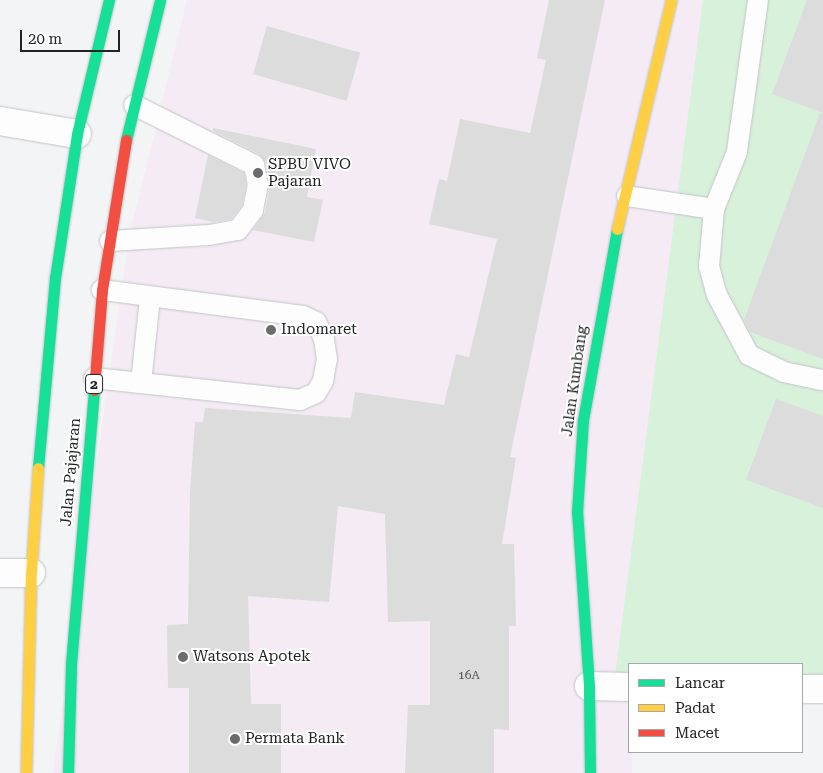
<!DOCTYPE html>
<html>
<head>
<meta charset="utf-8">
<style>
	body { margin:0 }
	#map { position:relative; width:823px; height:773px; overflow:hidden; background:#f2f4f6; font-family:"Roboto Serif",serif }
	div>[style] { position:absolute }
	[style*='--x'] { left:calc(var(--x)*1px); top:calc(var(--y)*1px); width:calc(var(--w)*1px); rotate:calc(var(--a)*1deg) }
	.commercial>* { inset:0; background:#f4ebf5 }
	.green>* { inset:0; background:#d8f1da }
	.building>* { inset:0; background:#dbdcdb; transform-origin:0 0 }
	.roads { filter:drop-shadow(0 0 1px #c2c4c6) drop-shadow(0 0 1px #c2c4c6) }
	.lane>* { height:20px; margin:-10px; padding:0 10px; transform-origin:10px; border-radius:10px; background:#fdfdfe }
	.street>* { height:28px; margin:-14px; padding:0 14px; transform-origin:14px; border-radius:14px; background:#fdfdfe }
	.fast>* { height:11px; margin:-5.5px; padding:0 5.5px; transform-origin:5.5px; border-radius:5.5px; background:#16e098 }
	.slow>* { height:11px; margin:-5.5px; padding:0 5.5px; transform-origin:5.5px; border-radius:5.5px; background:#ffcf43 }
	.jam>* { height:11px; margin:-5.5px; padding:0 5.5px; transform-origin:5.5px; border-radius:5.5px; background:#f24e42 }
	.dots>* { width:14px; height:14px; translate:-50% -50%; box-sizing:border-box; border:2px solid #fff; border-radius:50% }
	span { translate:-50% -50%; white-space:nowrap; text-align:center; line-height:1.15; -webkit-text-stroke:4px #fff; paint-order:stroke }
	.number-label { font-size:12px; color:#505253 }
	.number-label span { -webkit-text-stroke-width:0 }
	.shield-label span { padding:1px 4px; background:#fff; border:1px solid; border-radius:4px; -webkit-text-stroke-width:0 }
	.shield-label { font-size:14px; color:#212324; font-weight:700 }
	.poi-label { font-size:15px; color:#212324 }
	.left { translate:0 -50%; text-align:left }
	.street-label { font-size:15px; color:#212324 }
	.legend { position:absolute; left:628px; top:663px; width:175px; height:90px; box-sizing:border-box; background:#fff; border:1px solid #a6a7a7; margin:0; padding:6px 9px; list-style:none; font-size:15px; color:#212324 }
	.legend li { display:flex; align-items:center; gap:10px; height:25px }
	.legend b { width:25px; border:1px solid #a6a7a7 }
	.scale { position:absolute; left:20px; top:30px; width:100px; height:22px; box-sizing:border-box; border:2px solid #212324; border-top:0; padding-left:6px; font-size:15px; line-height:18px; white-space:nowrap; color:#212324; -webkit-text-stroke:4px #fff; paint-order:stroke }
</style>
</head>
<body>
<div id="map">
	<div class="commercial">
		<i style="clip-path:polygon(187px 0,721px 0,629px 664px,632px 773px,53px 773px,129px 237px)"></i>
	</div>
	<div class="green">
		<i style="clip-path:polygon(703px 0,823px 0,823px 680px,802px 680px,802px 664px,629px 664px,629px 683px,614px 683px)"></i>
	</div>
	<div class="building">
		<i style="clip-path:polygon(549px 0,605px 0,510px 457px,516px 458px,502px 544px,514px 544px,516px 626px,509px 626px,509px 730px,494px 729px,494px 773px,405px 773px,408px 705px,430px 705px,430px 621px,388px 622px,385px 514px,338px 506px,329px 602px,248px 596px,251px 704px,281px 704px,281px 773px,189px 773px,189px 688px,168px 688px,167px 625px,188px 624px,190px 493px,195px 422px,203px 422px,205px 408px,351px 418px,355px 392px,444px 405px,456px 354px,469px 357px,497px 239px,429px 224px,439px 179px,447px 181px,460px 119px,530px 133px,546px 60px,537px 58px)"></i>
		<i style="clip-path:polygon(807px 0,823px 0,823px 113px,772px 94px)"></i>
		<i style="left:267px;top:26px;width:97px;height:50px;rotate:16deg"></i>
		<i style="clip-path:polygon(820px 113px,823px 114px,823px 359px,750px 332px,744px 320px)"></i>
		<i style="clip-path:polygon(213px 128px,316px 149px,307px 197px,323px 200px,314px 242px,253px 230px,265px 213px,270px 187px,266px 162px,259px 154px,213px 131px)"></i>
		<i style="clip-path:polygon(208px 155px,244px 173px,246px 185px,242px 205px,231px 219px,213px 222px,195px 218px)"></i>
		<i style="clip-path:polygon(776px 399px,823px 416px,823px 508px,746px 480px)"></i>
	</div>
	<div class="roads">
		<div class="lane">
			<i style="--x:758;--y:0;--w:153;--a:97.9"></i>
			<i style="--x:737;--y:152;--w:61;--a:112"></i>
			<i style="--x:714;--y:209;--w:57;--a:95"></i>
			<i style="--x:709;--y:266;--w:30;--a:75"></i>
			<i style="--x:717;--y:295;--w:68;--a:61.9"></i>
			<i style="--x:749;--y:355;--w:39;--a:26"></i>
			<i style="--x:784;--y:372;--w:40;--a:12"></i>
			<i style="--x:627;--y:196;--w:88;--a:8.5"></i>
			<i style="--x:110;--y:241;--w:99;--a:-3.5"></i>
			<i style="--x:209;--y:235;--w:29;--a:-10"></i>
			<i style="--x:238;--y:230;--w:25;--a:-53"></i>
			<i style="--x:253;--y:210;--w:25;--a:-79"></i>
			<i style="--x:258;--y:185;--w:20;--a:-101"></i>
			<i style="--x:254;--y:165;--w:134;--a:-153.4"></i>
			<i style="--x:94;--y:378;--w:207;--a:6.1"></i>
			<i style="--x:300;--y:400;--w:17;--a:-24"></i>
			<i style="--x:316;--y:393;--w:14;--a:-60"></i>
			<i style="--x:323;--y:381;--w:22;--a:-80"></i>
			<i style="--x:327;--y:359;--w:20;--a:-99"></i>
			<i style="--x:324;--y:339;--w:19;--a:-115"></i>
			<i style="--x:316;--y:322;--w:14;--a:-155"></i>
			<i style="--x:303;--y:316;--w:203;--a:-172.6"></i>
			<i style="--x:141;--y:383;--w:86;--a:-84"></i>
		</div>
		<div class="street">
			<i style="--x:0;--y:121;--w:78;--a:9.6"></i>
			<i style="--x:0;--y:573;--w:31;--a:0"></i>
			<i style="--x:589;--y:686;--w:40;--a:1.4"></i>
			<i style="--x:802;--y:689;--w:21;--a:0"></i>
		</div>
		<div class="fast">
			<i style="--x:126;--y:140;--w:144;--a:-76.3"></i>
			<i style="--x:38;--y:468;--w:191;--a:-84.9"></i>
			<i style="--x:55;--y:278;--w:146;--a:-81.3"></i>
			<i style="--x:77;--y:134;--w:138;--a:-76.6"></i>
			<i style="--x:68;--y:773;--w:109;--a:-88.4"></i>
			<i style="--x:71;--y:664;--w:275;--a:-85.2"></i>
			<i style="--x:590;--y:773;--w:87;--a:-90.7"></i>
			<i style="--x:589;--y:686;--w:174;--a:-93.9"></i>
			<i style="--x:577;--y:512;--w:92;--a:-86.3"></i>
			<i style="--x:583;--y:420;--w:194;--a:-79.9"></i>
		</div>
		<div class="slow">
			<i style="--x:617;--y:229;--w:235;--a:-76.7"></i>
			<i style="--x:26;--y:773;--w:200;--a:-88.6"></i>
			<i style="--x:31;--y:573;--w:105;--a:-86.2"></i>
		</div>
		<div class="jam">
			<i style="--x:94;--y:390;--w:100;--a:-85.4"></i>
			<i style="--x:102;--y:290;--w:152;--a:-80.9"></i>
		</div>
	</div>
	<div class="dots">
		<i style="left:258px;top:173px;background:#6a6c6e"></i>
		<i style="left:271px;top:330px;background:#6a6c6e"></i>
		<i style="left:183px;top:657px;background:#6a6c6e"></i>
		<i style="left:235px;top:739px;background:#6a6c6e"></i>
	</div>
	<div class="number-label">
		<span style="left:469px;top:676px">16A</span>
	</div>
	<div class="shield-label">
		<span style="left:94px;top:384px">2</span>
	</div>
	<div class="poi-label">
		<span class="left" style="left:268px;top:173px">SPBU VIVO<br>Pajaran</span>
		<span class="left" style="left:281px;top:330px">Indomaret</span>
		<span class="left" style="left:193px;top:657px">Watsons Apotek</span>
		<span class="left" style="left:245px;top:739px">Permata Bank</span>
	</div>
	<div class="street-label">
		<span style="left:575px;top:381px;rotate:-82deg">Jalan Kumbang</span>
		<span style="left:71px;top:472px;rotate:-85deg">Jalan Pajajaran</span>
	</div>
	<ul class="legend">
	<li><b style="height:6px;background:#16e098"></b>Lancar</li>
	<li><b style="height:6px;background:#ffcf43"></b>Padat</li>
	<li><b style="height:6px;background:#f24e42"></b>Macet</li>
	</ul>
	<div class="scale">20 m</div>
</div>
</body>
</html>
